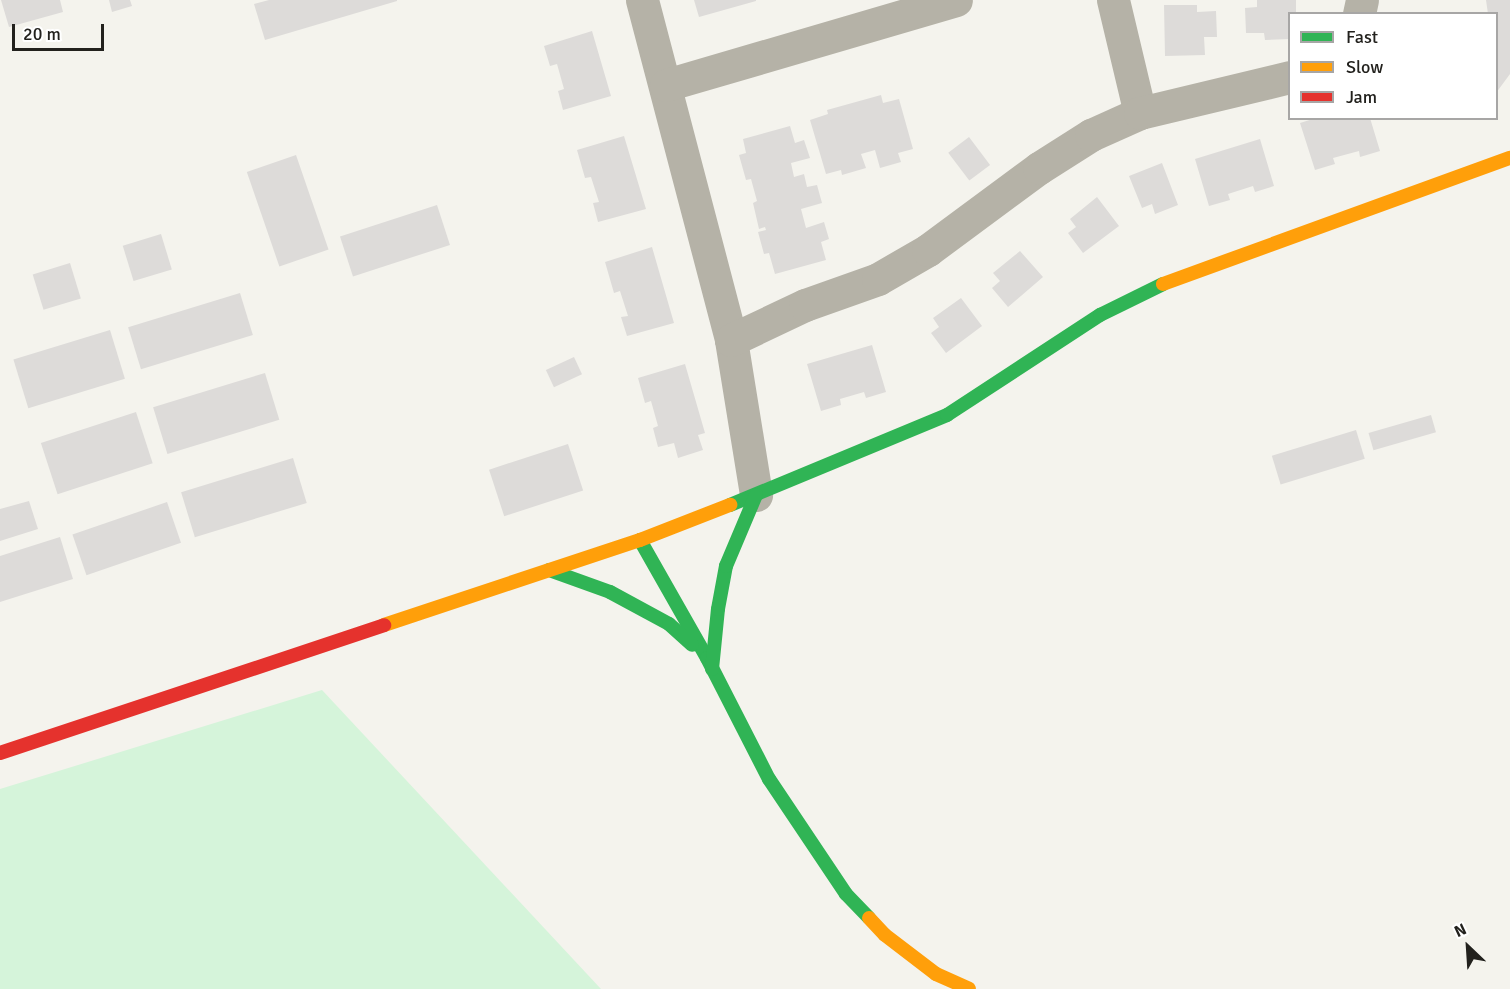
<!DOCTYPE html>
<html>
<head>
<meta charset="utf-8">
<style>
	body { margin:0 }
	#map { position:relative; width:1510px; height:989px; overflow:hidden; background:#f4f3ed; font-family:Signika,sans-serif }
	div>[style] { position:absolute }
	[style*='--x'] { left:calc(var(--x)*1px); top:calc(var(--y)*1px); width:calc(var(--w)*1px); rotate:calc(var(--a)*1deg) }
	.green>* { inset:0; background:#d5f4da }
	.building>* { inset:0; background:#dddbd9; transform-origin:0 0 }
	.street>* { height:33px; margin:-16.5px; padding:0 16.5px; transform-origin:16.5px; border-radius:16.5px; background:#b5b2a7 }
	.fast>* { height:14px; margin:-7px; padding:0 7px; transform-origin:7px; border-radius:7px; background:#30b455 }
	.slow>* { height:14px; margin:-7px; padding:0 7px; transform-origin:7px; border-radius:7px; background:#ff9f0a }
	.jam>* { height:14px; margin:-7px; padding:0 7px; transform-origin:7px; border-radius:7px; background:#e5322d }
	span { translate:-50% -50%; white-space:nowrap; text-align:center; line-height:1.15; -webkit-text-stroke:5px #fff; paint-order:stroke }
	.legend { position:absolute; left:1288px; top:12px; width:210px; height:108px; box-sizing:border-box; background:#fff; border:2px solid #a7a6a5; margin:0; padding:8px 10px; list-style:none; font-size:18px; color:#22211d }
	.legend li { display:flex; align-items:center; gap:12px; height:30px }
	.legend b { width:30px; border:2px solid #a7a6a5 }
	.north { position:absolute; left:1438px; top:917px; width:60px; height:60px; -webkit-text-stroke:4px #fff; paint-order:stroke; rotate:335deg; font-size:16px; font-weight:700; line-height:24px; text-align:center; color:#22211d }
	.north::after { content:''; display:block; margin:auto; width:21px; height:27px; background:#22211d; clip-path:polygon(50% 0,100% 100%,50% 72%,0 100%) }
	.scale { position:absolute; left:12px; top:24px; width:92px; height:27px; box-sizing:border-box; border:3px solid #22211d; border-top:0; padding-left:8px; font-size:18px; line-height:21px; white-space:nowrap; color:#22211d; -webkit-text-stroke:4px #fff; paint-order:stroke }
</style>
</head>
<body>
<div id="map">
	<div class="green">
		<i style="clip-path:polygon(322px 690px,601px 989px,0 989px,0 789px)"></i>
	</div>
	<div class="building">
		<i style="clip-path:polygon(1px 0,60px 0,63px 12px,9px 27px)"></i>
		<i style="clip-path:polygon(109px 0,130px 0,132px 6px,112px 12px)"></i>
		<i style="clip-path:polygon(269px 0,397px 0,397px 1px,265px 40px,254px 4px)"></i>
		<i style="clip-path:polygon(694px 0,756px 0,756px 1px,699px 17px)"></i>
		<i style="clip-path:polygon(1257px 0,1296px 0,1296px 14px,1290px 14px,1290px 39px,1265px 40px,1264px 33px,1246px 33px,1245px 8px,1257px 7px)"></i>
		<i style="clip-path:polygon(1486px 0,1510px 0,1510px 74px,1496px 93px,1496px 14px,1488px 14px)"></i>
		<i style="clip-path:polygon(1164px 5px,1197px 5px,1197px 12px,1216px 11px,1217px 37px,1204px 37px,1205px 55px,1165px 56px)"></i>
		<i style="clip-path:polygon(592px 31px,611px 96px,563px 110px,558px 91px,564px 89px,557px 64px,550px 66px,544px 46px)"></i>
		<i style="clip-path:polygon(881px 95px,883px 103px,899px 99px,913px 149px,898px 153px,901px 162px,880px 168px,875px 150px,861px 154px,866px 168px,842px 175px,841px 170px,826px 174px,810px 120px,828px 114px,827px 110px)"></i>
		<i style="clip-path:polygon(1316px 118px,1370px 118px,1380px 151px,1360px 157px,1359px 151px,1333px 158px,1335px 164px,1315px 170px,1300px 123px)"></i>
		<i style="clip-path:polygon(790px 126px,795px 143px,804px 140px,810px 158px,791px 163px,794px 177px,804px 174px,807px 187px,817px 185px,822px 203px,801px 209px,806px 228px,824px 222px,829px 239px,821px 242px,826px 260px,775px 274px,769px 253px,764px 254px,758px 232px,766px 230px,765px 227px,759px 229px,753px 203px,757px 201px,751px 179px,746px 180px,739px 155px,746px 153px,743px 139px)"></i>
		<i style="clip-path:polygon(624px 136px,646px 209px,598px 222px,593px 203px,599px 202px,591px 177px,585px 178px,577px 150px)"></i>
		<i style="left:969px;top:137px;width:35px;height:26px;rotate:53deg"></i>
		<i style="clip-path:polygon(1260px 139px,1274px 186px,1255px 192px,1253px 186px,1228px 194px,1230px 200px,1209px 206px,1195px 159px)"></i>
		<i style="left:296px;top:155px;width:100px;height:52px;rotate:71deg"></i>
		<i style="clip-path:polygon(1162px 163px,1178px 205px,1155px 214px,1152px 204px,1142px 208px,1129px 176px)"></i>
		<i style="clip-path:polygon(1097px 197px,1119px 226px,1083px 253px,1068px 233px,1076px 227px,1070px 219px)"></i>
		<i style="left:437px;top:205px;width:42px;height:102px;rotate:72deg"></i>
		<i style="left:161px;top:234px;width:37px;height:40px;rotate:73deg"></i>
		<i style="clip-path:polygon(652px 247px,674px 323px,627px 336px,621px 317px,628px 316px,620px 291px,614px 293px,605px 262px)"></i>
		<i style="clip-path:polygon(1020px 251px,1043px 277px,1008px 307px,992px 288px,1000px 281px,993px 273px)"></i>
		<i style="left:70px;top:263px;width:37px;height:39px;rotate:73deg"></i>
		<i style="left:240px;top:293px;width:44px;height:117px;rotate:73deg"></i>
		<i style="clip-path:polygon(961px 298px,982px 326px,946px 353px,931px 333px,939px 327px,933px 318px)"></i>
		<i style="left:110px;top:330px;width:51px;height:101px;rotate:73deg"></i>
		<i style="clip-path:polygon(872px 345px,886px 392px,866px 398px,864px 392px,840px 399px,841px 405px,821px 411px,807px 364px)"></i>
		<i style="left:574px;top:357px;width:19px;height:31px;rotate:65deg"></i>
		<i style="clip-path:polygon(685px 364px,705px 433px,698px 435px,703px 450px,678px 458px,674px 443px,658px 447px,653px 428px,658px 426px,651px 401px,645px 403px,638px 378px)"></i>
		<i style="left:265px;top:373px;width:49px;height:117px;rotate:73deg"></i>
		<i style="left:136px;top:412px;width:54px;height:100px;rotate:72deg"></i>
		<i style="left:1431px;top:415px;width:18px;height:65px;rotate:74deg"></i>
		<i style="left:1356px;top:430px;width:30px;height:88px;rotate:73deg"></i>
		<i style="left:568px;top:444px;width:49px;height:83px;rotate:72deg"></i>
		<i style="left:293px;top:458px;width:47px;height:117px;rotate:73deg"></i>
		<i style="clip-path:polygon(29px 501px,38px 529px,0 541px,0 509px)"></i>
		<i style="left:167px;top:502px;width:43px;height:100px;rotate:71deg"></i>
		<i style="clip-path:polygon(60px 537px,73px 579px,0 602px,0 556px)"></i>
	</div>
	<div class="street">
		<i style="--x:642;--y:0;--w:351;--a:75.3"></i>
		<i style="--x:731;--y:340;--w:157;--a:80.8"></i>
		<i style="--x:1113;--y:0;--w:116;--a:76.6"></i>
		<i style="--x:1359;--y:14;--w:14;--a:-78"></i>
		<i style="--x:666;--y:85;--w:302;--a:-16.3"></i>
		<i style="--x:731;--y:340;--w:82;--a:-25.3"></i>
		<i style="--x:805;--y:305;--w:77;--a:-19.6"></i>
		<i style="--x:878;--y:279;--w:58;--a:-30.1"></i>
		<i style="--x:928;--y:250;--w:138;--a:-36.5"></i>
		<i style="--x:1039;--y:168;--w:62;--a:-32.4"></i>
		<i style="--x:1091;--y:135;--w:54;--a:-24.2"></i>
		<i style="--x:1140;--y:113;--w:154;--a:-13.5"></i>
	</div>
	<div class="fast">
		<i style="--x:730;--y:505;--w:235;--a:-22.5"></i>
		<i style="--x:947;--y:415;--w:183;--a:-33.2"></i>
		<i style="--x:1100;--y:315;--w:70;--a:-26.2"></i>
		<i style="--x:640;--y:540;--w:136;--a:60.4"></i>
		<i style="--x:707;--y:658;--w:136;--a:62.9"></i>
		<i style="--x:769;--y:779;--w:138;--a:56.2"></i>
		<i style="--x:846;--y:894;--w:33;--a:46"></i>
		<i style="--x:549;--y:570;--w:65;--a:19.8"></i>
		<i style="--x:610;--y:592;--w:67;--a:28.5"></i>
		<i style="--x:669;--y:624;--w:31;--a:42"></i>
		<i style="--x:712;--y:669;--w:60;--a:-84.3"></i>
		<i style="--x:718;--y:609;--w:44;--a:-79.5"></i>
		<i style="--x:726;--y:566;--w:77;--a:-67.1"></i>
	</div>
	<div class="slow">
		<i style="--x:1163;--y:284;--w:369;--a:-20"></i>
		<i style="--x:384;--y:625;--w:270;--a:-18.4"></i>
		<i style="--x:640;--y:540;--w:97;--a:-21.3"></i>
		<i style="--x:869;--y:918;--w:23;--a:47"></i>
		<i style="--x:885;--y:935;--w:64;--a:37.4"></i>
		<i style="--x:936;--y:974;--w:36;--a:24"></i>
	</div>
	<div class="jam">
		<i style="--x:0;--y:753;--w:405;--a:-18.4"></i>
	</div>
	<ul class="legend">
	<li><b style="height:8px;background:#30b455"></b>Fast</li>
	<li><b style="height:8px;background:#ff9f0a"></b>Slow</li>
	<li><b style="height:8px;background:#e5322d"></b>Jam</li>
	</ul>
	<div class="north">N</div>
	<div class="scale">20 m</div>
</div>
</body>
</html>
